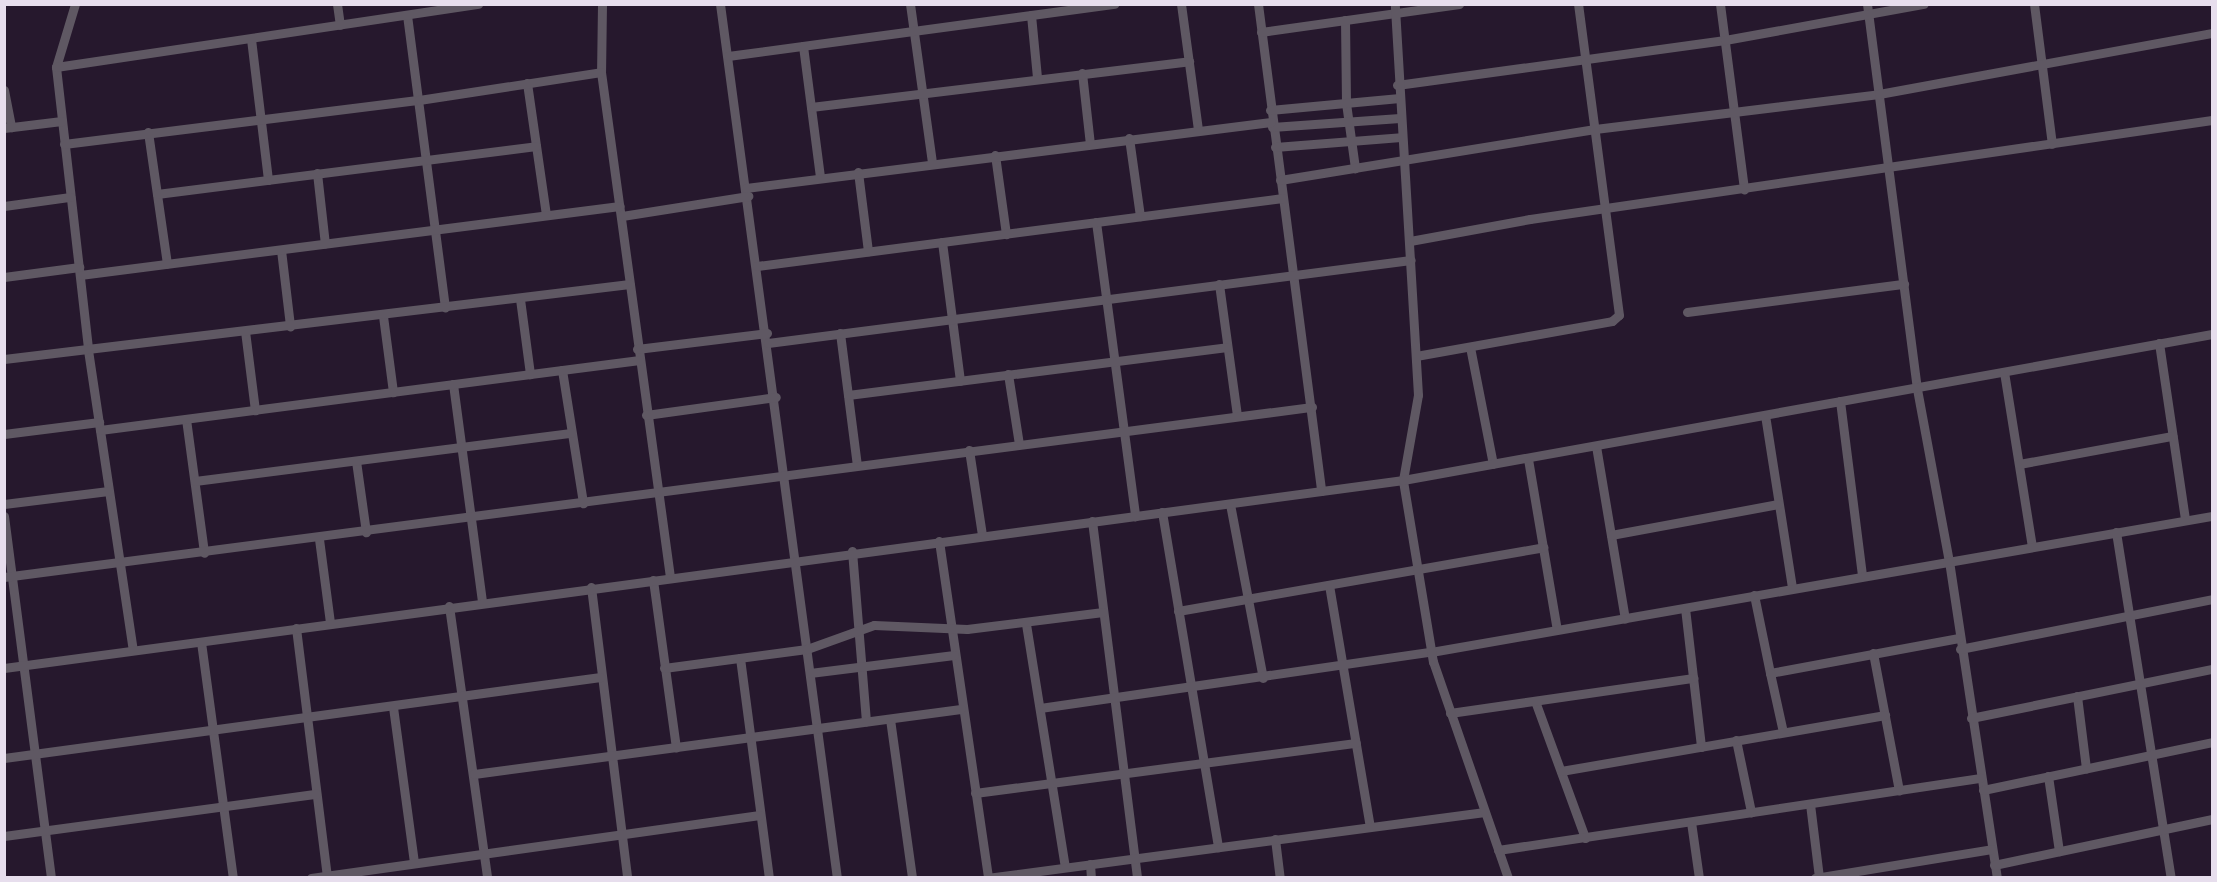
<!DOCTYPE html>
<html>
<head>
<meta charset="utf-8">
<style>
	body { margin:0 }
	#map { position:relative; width:2217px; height:882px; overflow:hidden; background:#26182d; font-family:Mulish,sans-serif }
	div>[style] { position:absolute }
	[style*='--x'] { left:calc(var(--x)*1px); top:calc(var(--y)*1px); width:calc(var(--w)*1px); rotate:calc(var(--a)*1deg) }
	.minor>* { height:9px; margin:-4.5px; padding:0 4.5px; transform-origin:4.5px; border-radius:4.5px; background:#5f5863 }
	span { translate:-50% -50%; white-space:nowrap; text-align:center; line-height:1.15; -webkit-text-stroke:6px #0c060f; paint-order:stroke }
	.frame { position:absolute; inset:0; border:6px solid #e7deed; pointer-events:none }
</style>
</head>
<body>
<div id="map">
	<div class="minor">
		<i style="--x:75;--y:4;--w:66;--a:106.8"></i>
		<i style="--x:56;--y:67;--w:285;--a:83.5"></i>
		<i style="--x:88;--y:350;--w:303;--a:81.5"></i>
		<i style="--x:337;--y:4;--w:21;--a:82"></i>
		<i style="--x:602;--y:4;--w:68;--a:90.8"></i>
		<i style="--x:601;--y:72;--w:510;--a:82.22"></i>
		<i style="--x:720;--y:4;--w:882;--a:82.38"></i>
		<i style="--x:910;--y:4;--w:161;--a:82.1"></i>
		<i style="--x:1181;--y:4;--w:127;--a:82.3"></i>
		<i style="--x:1258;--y:4;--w:491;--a:82.6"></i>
		<i style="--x:1720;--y:4;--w:187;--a:82.6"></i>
		<i style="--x:1867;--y:4;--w:388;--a:82.6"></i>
		<i style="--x:1917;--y:389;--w:175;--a:79.5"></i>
		<i style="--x:1949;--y:561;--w:321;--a:81.4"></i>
		<i style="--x:2034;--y:4;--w:141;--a:82.7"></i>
		<i style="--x:407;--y:15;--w:295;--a:82.6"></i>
		<i style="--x:1031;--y:15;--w:62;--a:84.5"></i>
		<i style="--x:1345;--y:20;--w:83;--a:89.3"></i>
		<i style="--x:1346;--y:103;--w:66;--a:82.1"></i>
		<i style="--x:1261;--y:32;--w:200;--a:-8"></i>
		<i style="--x:251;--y:39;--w:142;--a:83.1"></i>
		<i style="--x:803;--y:46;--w:132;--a:82.6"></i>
		<i style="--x:728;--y:56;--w:390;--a:-7.7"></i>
		<i style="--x:56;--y:67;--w:427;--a:-8.5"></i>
		<i style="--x:1082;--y:73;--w:71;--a:83.6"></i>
		<i style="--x:527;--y:83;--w:133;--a:81.8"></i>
		<i style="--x:1397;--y:85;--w:331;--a:-7.8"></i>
		<i style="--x:1725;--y:40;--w:202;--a:-10.3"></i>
		<i style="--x:4;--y:90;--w:38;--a:79"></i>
		<i style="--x:811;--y:107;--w:381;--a:-6.9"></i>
		<i style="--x:1270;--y:110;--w:130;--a:-5.3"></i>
		<i style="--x:1272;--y:127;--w:128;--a:-4"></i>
		<i style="--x:4;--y:128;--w:58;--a:-6.9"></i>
		<i style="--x:148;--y:132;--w:133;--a:81.8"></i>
		<i style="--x:1129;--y:138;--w:79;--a:82"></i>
		<i style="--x:64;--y:144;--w:358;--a:-7.1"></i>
		<i style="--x:419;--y:100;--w:184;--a:-8.7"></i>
		<i style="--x:1275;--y:147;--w:126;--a:-4.5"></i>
		<i style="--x:995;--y:155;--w:80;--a:82.1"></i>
		<i style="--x:858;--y:172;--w:80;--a:82.8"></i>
		<i style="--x:317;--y:173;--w:71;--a:83.6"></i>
		<i style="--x:1280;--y:180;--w:319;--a:-9.2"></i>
		<i style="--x:1595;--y:129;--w:286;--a:-7"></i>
		<i style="--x:1879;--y:94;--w:339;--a:-10.4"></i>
		<i style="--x:746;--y:188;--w:529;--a:-7.17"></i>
		<i style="--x:157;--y:194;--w:382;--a:-7.2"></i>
		<i style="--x:4;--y:206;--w:67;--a:-7.8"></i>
		<i style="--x:622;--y:216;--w:128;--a:-9"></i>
		<i style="--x:1096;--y:222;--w:297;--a:82.4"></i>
		<i style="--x:1410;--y:241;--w:122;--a:-10.4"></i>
		<i style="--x:1530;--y:219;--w:689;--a:-8.26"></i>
		<i style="--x:942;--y:242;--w:140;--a:82.6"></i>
		<i style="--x:281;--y:250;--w:77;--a:83.2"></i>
		<i style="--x:757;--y:266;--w:530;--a:-7.37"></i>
		<i style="--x:80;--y:275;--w:544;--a:-7.28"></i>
		<i style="--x:4;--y:277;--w:76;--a:-7.6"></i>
		<i style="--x:1219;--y:284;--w:133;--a:82.2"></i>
		<i style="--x:520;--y:299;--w:76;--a:82.4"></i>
		<i style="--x:1687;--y:312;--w:219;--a:-7.4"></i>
		<i style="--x:383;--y:316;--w:77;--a:82.5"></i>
		<i style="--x:245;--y:331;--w:80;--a:82.8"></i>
		<i style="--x:840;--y:333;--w:133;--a:82.7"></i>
		<i style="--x:768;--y:343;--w:648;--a:-7.36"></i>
		<i style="--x:2159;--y:343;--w:179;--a:81.6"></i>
		<i style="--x:1470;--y:347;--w:119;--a:78.9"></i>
		<i style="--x:637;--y:349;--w:131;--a:-7"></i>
		<i style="--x:1416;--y:356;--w:199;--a:-10.1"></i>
		<i style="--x:1612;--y:321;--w:9;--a:-41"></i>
		<i style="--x:1619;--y:315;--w:314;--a:-97.5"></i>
		<i style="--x:4;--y:359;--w:630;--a:-6.83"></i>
		<i style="--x:562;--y:370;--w:135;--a:81"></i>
		<i style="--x:2004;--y:372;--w:176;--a:80.9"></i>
		<i style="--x:1008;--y:374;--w:71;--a:81.1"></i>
		<i style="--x:453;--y:384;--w:220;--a:82.4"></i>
		<i style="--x:848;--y:395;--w:382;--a:-7.2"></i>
		<i style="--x:1840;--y:401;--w:176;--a:82.8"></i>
		<i style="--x:646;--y:415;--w:131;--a:-7.9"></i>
		<i style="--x:1765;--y:415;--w:174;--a:81.1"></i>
		<i style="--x:186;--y:419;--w:135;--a:82.3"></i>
		<i style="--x:100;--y:430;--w:544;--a:-7.4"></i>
		<i style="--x:4;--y:434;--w:96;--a:-7.2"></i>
		<i style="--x:1596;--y:446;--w:175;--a:80.5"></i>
		<i style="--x:969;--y:450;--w:86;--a:81.3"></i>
		<i style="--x:1528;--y:459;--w:173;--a:80.4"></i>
		<i style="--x:356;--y:461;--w:72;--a:82"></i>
		<i style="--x:2019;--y:464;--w:156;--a:-10.4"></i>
		<i style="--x:195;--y:481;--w:379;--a:-7.3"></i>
		<i style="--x:4;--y:504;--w:105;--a:-7.1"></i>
		<i style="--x:1230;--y:504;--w:177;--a:79.3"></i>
		<i style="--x:1162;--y:512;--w:340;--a:80.5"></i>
		<i style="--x:4;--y:516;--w:365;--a:82.6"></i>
		<i style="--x:1092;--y:521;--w:360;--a:82.8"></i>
		<i style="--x:2116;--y:532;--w:350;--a:81"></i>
		<i style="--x:1611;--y:535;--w:170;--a:-10.5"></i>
		<i style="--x:319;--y:539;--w:85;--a:82.5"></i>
		<i style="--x:939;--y:541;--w:341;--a:81.7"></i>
		<i style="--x:852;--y:551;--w:171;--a:85.3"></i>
		<i style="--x:4;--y:577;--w:1319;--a:-7.41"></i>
		<i style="--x:653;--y:580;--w:169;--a:82.2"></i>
		<i style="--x:1329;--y:585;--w:245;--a:80.4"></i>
		<i style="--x:591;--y:587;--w:293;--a:82.9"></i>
		<i style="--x:1754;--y:595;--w:80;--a:78.4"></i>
		<i style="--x:1770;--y:673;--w:192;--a:-10.5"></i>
		<i style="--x:449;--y:606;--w:275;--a:82"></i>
		<i style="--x:1685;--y:608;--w:140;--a:83.4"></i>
		<i style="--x:1178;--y:611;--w:371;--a:-9.9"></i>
		<i style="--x:1026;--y:624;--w:246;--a:80.9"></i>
		<i style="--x:296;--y:628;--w:252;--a:82.9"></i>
		<i style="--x:201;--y:642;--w:238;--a:82.3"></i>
		<i style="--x:1960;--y:649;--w:257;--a:-11.2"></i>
		<i style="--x:1873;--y:653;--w:140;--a:79.3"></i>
		<i style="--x:740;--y:658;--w:222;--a:82.5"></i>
		<i style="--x:4;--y:668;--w:1412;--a:-7.65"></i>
		<i style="--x:1403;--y:480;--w:86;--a:-80"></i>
		<i style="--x:1418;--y:395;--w:392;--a:-93.4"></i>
		<i style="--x:664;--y:668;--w:144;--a:-7.6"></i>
		<i style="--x:807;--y:649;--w:71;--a:-19.7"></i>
		<i style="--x:874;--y:625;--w:93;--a:2.5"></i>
		<i style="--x:967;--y:629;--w:137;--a:-7.1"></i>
		<i style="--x:810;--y:673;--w:145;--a:-7.1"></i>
		<i style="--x:1770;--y:673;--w:60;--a:77.6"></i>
		<i style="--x:2077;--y:696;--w:73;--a:82.9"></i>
		<i style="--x:1535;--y:701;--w:146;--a:69.9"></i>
		<i style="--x:393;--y:707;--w:157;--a:82.3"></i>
		<i style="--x:1040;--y:708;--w:395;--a:-8.2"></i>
		<i style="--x:1431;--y:652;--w:793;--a:-9.88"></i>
		<i style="--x:1450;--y:713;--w:246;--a:-8.2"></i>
		<i style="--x:1971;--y:718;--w:246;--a:-11.5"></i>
		<i style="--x:890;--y:719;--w:161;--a:82.1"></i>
		<i style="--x:1736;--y:740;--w:74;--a:78.2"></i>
		<i style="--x:4;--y:758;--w:602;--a:-7.73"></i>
		<i style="--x:1561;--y:771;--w:329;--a:-9.8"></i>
		<i style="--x:474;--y:774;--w:491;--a:-7.6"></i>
		<i style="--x:2048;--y:776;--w:76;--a:81.7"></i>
		<i style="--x:1983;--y:790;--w:234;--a:-11.8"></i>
		<i style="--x:975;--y:793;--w:384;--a:-7.5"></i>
		<i style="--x:1810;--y:804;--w:74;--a:83"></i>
		<i style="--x:1691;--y:822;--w:57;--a:81.9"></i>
		<i style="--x:4;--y:836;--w:315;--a:-7.7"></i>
		<i style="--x:1275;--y:839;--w:39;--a:83"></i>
		<i style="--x:1498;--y:850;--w:488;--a:-8.5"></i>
		<i style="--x:1090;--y:864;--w:14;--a:86"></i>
		<i style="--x:1994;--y:865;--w:223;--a:-11.9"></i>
		<i style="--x:311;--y:878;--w:453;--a:-8"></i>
		<i style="--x:987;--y:878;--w:502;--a:-7.55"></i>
		<i style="--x:1508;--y:878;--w:229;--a:-109.1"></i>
		<i style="--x:1433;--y:662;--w:184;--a:-99.4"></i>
		<i style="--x:1403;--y:480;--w:822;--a:-10.23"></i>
		<i style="--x:1815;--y:878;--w:179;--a:-9.3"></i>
	</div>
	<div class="frame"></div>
</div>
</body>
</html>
